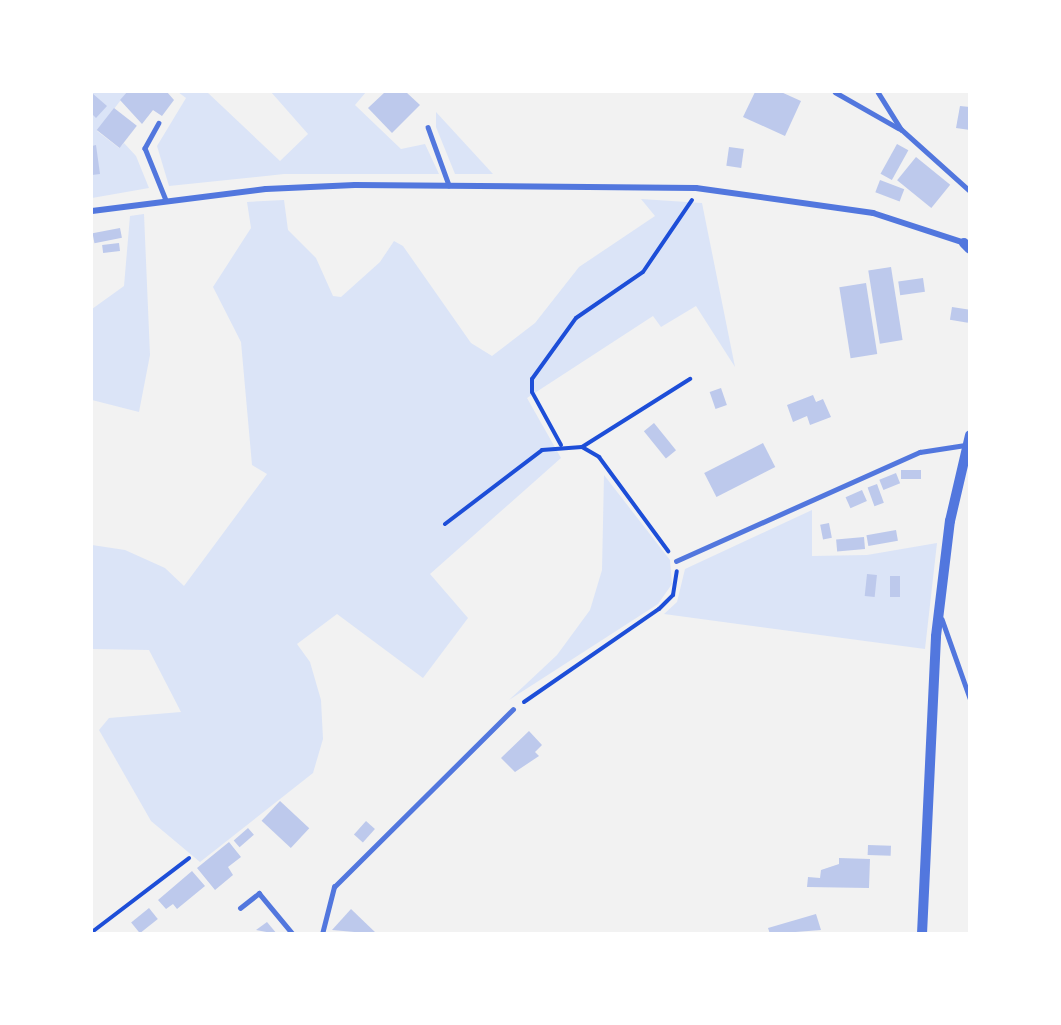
<!DOCTYPE html>
<html>
<head>
<meta charset="utf-8">
<style>
	body { margin:0 }
	#map { position:relative; width:1061px; height:1025px; overflow:hidden; background:#f2f2f2; font-family:Roboto,sans-serif }
	div>[style] { position:absolute }
	[style*='--x'] { left:calc(var(--x)*1px); top:calc(var(--y)*1px); width:calc(var(--w)*1px); rotate:calc(var(--a)*1deg) }
	.green>* { inset:0; background:#dbe4f7 }
	.building>* { inset:0; background:#bdc9ec; transform-origin:0 0 }
	.path>* { height:4px; margin:-2px; padding:0 2px; transform-origin:2px; border-radius:2px; background:#1d4ed8 }
	.service>* { height:4.5px; margin:-2.25px; padding:0 2.25px; transform-origin:2.25px; border-radius:2.25px; background:#5277de }
	.minor>* { height:6px; margin:-3px; padding:0 3px; transform-origin:3px; border-radius:3px; background:#5277de }
	.tertiary>* { height:10px; margin:-5px; padding:0 5px; transform-origin:5px; border-radius:5px; background:#5277de }
	span { translate:-50% -50%; white-space:nowrap; text-align:center; line-height:1.15; -webkit-text-stroke:4.5px #fff; paint-order:stroke }
	.frame { position:absolute; inset:0; border:93px solid #fff; pointer-events:none }
</style>
</head>
<body>
<div id="map">
	<div class="green">
		<i style="clip-path:polygon(92px 92px,127px 92px,97px 131px,119px 148px,124px 143px,136px 156px,149px 188px,92px 198px)"></i>
		<i style="clip-path:polygon(178px 92px,207px 92px,280px 161px,308px 134px,271px 92px,366px 92px,355px 105px,401px 149px,425px 144px,439px 174px,284px 174px,169px 186px,157px 146px,186px 98px)"></i>
		<i style="clip-path:polygon(436px 112px,493px 174px,455px 174px,436px 127px)"></i>
		<i style="clip-path:polygon(641px 199px,702px 203px,735px 367px,696px 306px,661px 327px,653px 316px,527px 398px,561px 458px,430px 574px,468px 618px,423px 678px,337px 614px,297px 644px,310px 662px,321px 700px,323px 739px,313px 773px,200px 862px,151px 821px,99px 730px,109px 718px,181px 712px,149px 650px,92px 649px,92px 545px,125px 550px,165px 568px,184px 586px,267px 474px,252px 465px,241px 342px,213px 287px,251px 228px,247px 202px,284px 200px,288px 230px,316px 258px,333px 296px,341px 297px,380px 262px,394px 241px,403px 246px,471px 343px,492px 356px,535px 323px,579px 267px,655px 216px)"></i>
		<i style="clip-path:polygon(144px 214px,150px 355px,139px 412px,92px 400px,92px 309px,124px 286px,130px 216px)"></i>
		<i style="clip-path:polygon(604px 475px,670px 560px,672px 584px,658px 604px,509px 700px,557px 655px,590px 610px,602px 570px)"></i>
		<i style="clip-path:polygon(812px 510px,812px 556px,867px 555px,937px 543px,925px 649px,664px 614px,677px 602px,685px 569px)"></i>
	</div>
	<div class="building">
		<i style="clip-path:polygon(127px 92px,167px 92px,174px 100px,162px 116px,153px 110px,142px 124px,120px 100px)"></i>
		<i style="clip-path:polygon(385px 92px,406px 92px,420px 105px,392px 133px,368px 108px)"></i>
		<i style="clip-path:polygon(755px 92px,781px 92px,801px 101px,785px 136px,743px 117px)"></i>
		<i style="clip-path:polygon(92px 93px,107px 106px,96px 118px,92px 114px)"></i>
		<i style="clip-path:polygon(960px 106px,970px 107px,970px 130px,956px 128px)"></i>
		<i style="left:114px;top:108px;width:29px;height:28px;rotate:38deg"></i>
		<i style="left:897px;top:144px;width:13px;height:34px;rotate:29deg"></i>
		<i style="clip-path:polygon(96px 145px,100px 174px,92px 175px,92px 146px)"></i>
		<i style="left:729px;top:147px;width:15px;height:19px;rotate:8deg"></i>
		<i style="left:916px;top:157px;width:44px;height:30px;rotate:39deg"></i>
		<i style="left:880px;top:180px;width:26px;height:13px;rotate:21deg"></i>
		<i style="left:120px;top:228px;width:10px;height:28px;rotate:79deg"></i>
		<i style="left:119px;top:243px;width:8px;height:17px;rotate:83deg"></i>
		<i style="left:891px;top:267px;width:74px;height:23px;rotate:81deg"></i>
		<i style="left:923px;top:278px;width:14px;height:25px;rotate:82deg"></i>
		<i style="left:866px;top:283px;width:72px;height:27px;rotate:81deg"></i>
		<i style="left:952px;top:307px;width:18px;height:13px;rotate:9deg"></i>
		<i style="left:721px;top:388px;width:18px;height:12px;rotate:71deg"></i>
		<i style="clip-path:polygon(813px 395px,816px 402px,823px 399px,831px 417px,810px 425px,807px 416px,793px 422px,787px 405px)"></i>
		<i style="left:654px;top:423px;width:35px;height:13px;rotate:51deg"></i>
		<i style="left:763px;top:443px;width:27px;height:66px;rotate:63deg"></i>
		<i style="left:921px;top:470px;width:9px;height:20px;rotate:90deg"></i>
		<i style="left:896px;top:473px;width:11px;height:18px;rotate:68deg"></i>
		<i style="left:877px;top:484px;width:20px;height:10px;rotate:70deg"></i>
		<i style="left:862px;top:490px;width:12px;height:18px;rotate:66deg"></i>
		<i style="left:829px;top:523px;width:15px;height:9px;rotate:79deg"></i>
		<i style="left:896px;top:530px;width:11px;height:30px;rotate:80deg"></i>
		<i style="left:864px;top:537px;width:12px;height:28px;rotate:85deg"></i>
		<i style="left:867px;top:574px;width:10px;height:22px;rotate:6deg"></i>
		<i style="left:890px;top:576px;width:10px;height:21px"></i>
		<i style="clip-path:polygon(529px 731px,542px 745px,535px 752px,539px 756px,515px 772px,501px 758px)"></i>
		<i style="left:280px;top:801px;width:40px;height:27px;rotate:43deg"></i>
		<i style="left:366px;top:821px;width:12px;height:18px;rotate:42deg"></i>
		<i style="left:248px;top:828px;width:9px;height:19px;rotate:49deg"></i>
		<i style="clip-path:polygon(229px 842px,241px 857px,228px 867px,233px 875px,215px 890px,197px 868px)"></i>
		<i style="left:868px;top:845px;width:23px;height:10px;rotate:2deg"></i>
		<i style="clip-path:polygon(839px 858px,870px 859px,869px 888px,807px 887px,808px 877px,820px 878px,821px 870px,839px 864px)"></i>
		<i style="clip-path:polygon(192px 871px,205px 886px,177px 909px,173px 904px,166px 909px,158px 900px)"></i>
		<i style="left:149px;top:908px;width:14px;height:23px;rotate:51deg"></i>
		<i style="clip-path:polygon(351px 909px,377px 934px,332px 930px)"></i>
		<i style="clip-path:polygon(816px 914px,821px 930px,770px 934px,768px 928px)"></i>
		<i style="clip-path:polygon(267px 922px,277px 934px,256px 930px)"></i>
	</div>
	<div class="path">
		<i style="--x:561;--y:445;--w:60;--a:-118.7"></i>
		<i style="--x:532;--y:392;--w:13;--a:-90"></i>
		<i style="--x:532;--y:379;--w:75;--a:-54.2"></i>
		<i style="--x:576;--y:318;--w:81;--a:-34.5"></i>
		<i style="--x:643;--y:272;--w:87;--a:-55.8"></i>
		<i style="--x:582;--y:447;--w:128;--a:-32.2"></i>
		<i style="--x:445;--y:524;--w:122;--a:-37.3"></i>
		<i style="--x:542;--y:450;--w:40;--a:-4.3"></i>
		<i style="--x:582;--y:447;--w:20;--a:30"></i>
		<i style="--x:599;--y:457;--w:117;--a:53.7"></i>
		<i style="--x:524;--y:702;--w:164;--a:-34.6"></i>
		<i style="--x:659;--y:609;--w:20;--a:-45"></i>
		<i style="--x:673;--y:595;--w:24;--a:-81"></i>
		<i style="--x:92;--y:932;--w:122;--a:-37.3"></i>
	</div>
	<div class="service">
		<i style="--x:835;--y:92;--w:73;--a:29.7"></i>
		<i style="--x:878;--y:92;--w:44;--a:58.1"></i>
		<i style="--x:901;--y:129;--w:93;--a:41.9"></i>
		<i style="--x:159;--y:123;--w:29;--a:119"></i>
		<i style="--x:145;--y:148;--w:56;--a:68"></i>
		<i style="--x:428;--y:127;--w:62;--a:70.1"></i>
		<i style="--x:676;--y:561;--w:267;--a:-24.1"></i>
		<i style="--x:920;--y:452;--w:47;--a:-8.7"></i>
		<i style="--x:942;--y:619;--w:84;--a:70.5"></i>
		<i style="--x:240;--y:908;--w:24;--a:-38"></i>
		<i style="--x:259;--y:893;--w:53;--a:50.3"></i>
		<i style="--x:322;--y:934;--w:49;--a:-75.7"></i>
		<i style="--x:334;--y:887;--w:252;--a:-44.8"></i>
	</div>
	<div class="minor">
		<i style="--x:92;--y:211;--w:175;--a:-7.2"></i>
		<i style="--x:266;--y:189;--w:89;--a:-2.6"></i>
		<i style="--x:355;--y:185;--w:341;--a:0.5"></i>
		<i style="--x:696;--y:188;--w:179;--a:8"></i>
		<i style="--x:873;--y:213;--w:97;--a:18.1"></i>
	</div>
	<div class="tertiary">
		<i style="--x:964;--y:243;--w:8;--a:45"></i>
		<i style="--x:922;--y:934;--w:298;--a:-87.3"></i>
		<i style="--x:936;--y:636;--w:116;--a:-83.1"></i>
		<i style="--x:950;--y:521;--w:88;--a:-76.9"></i>
	</div>
	<div class="frame"></div>
</div>
</body>
</html>
